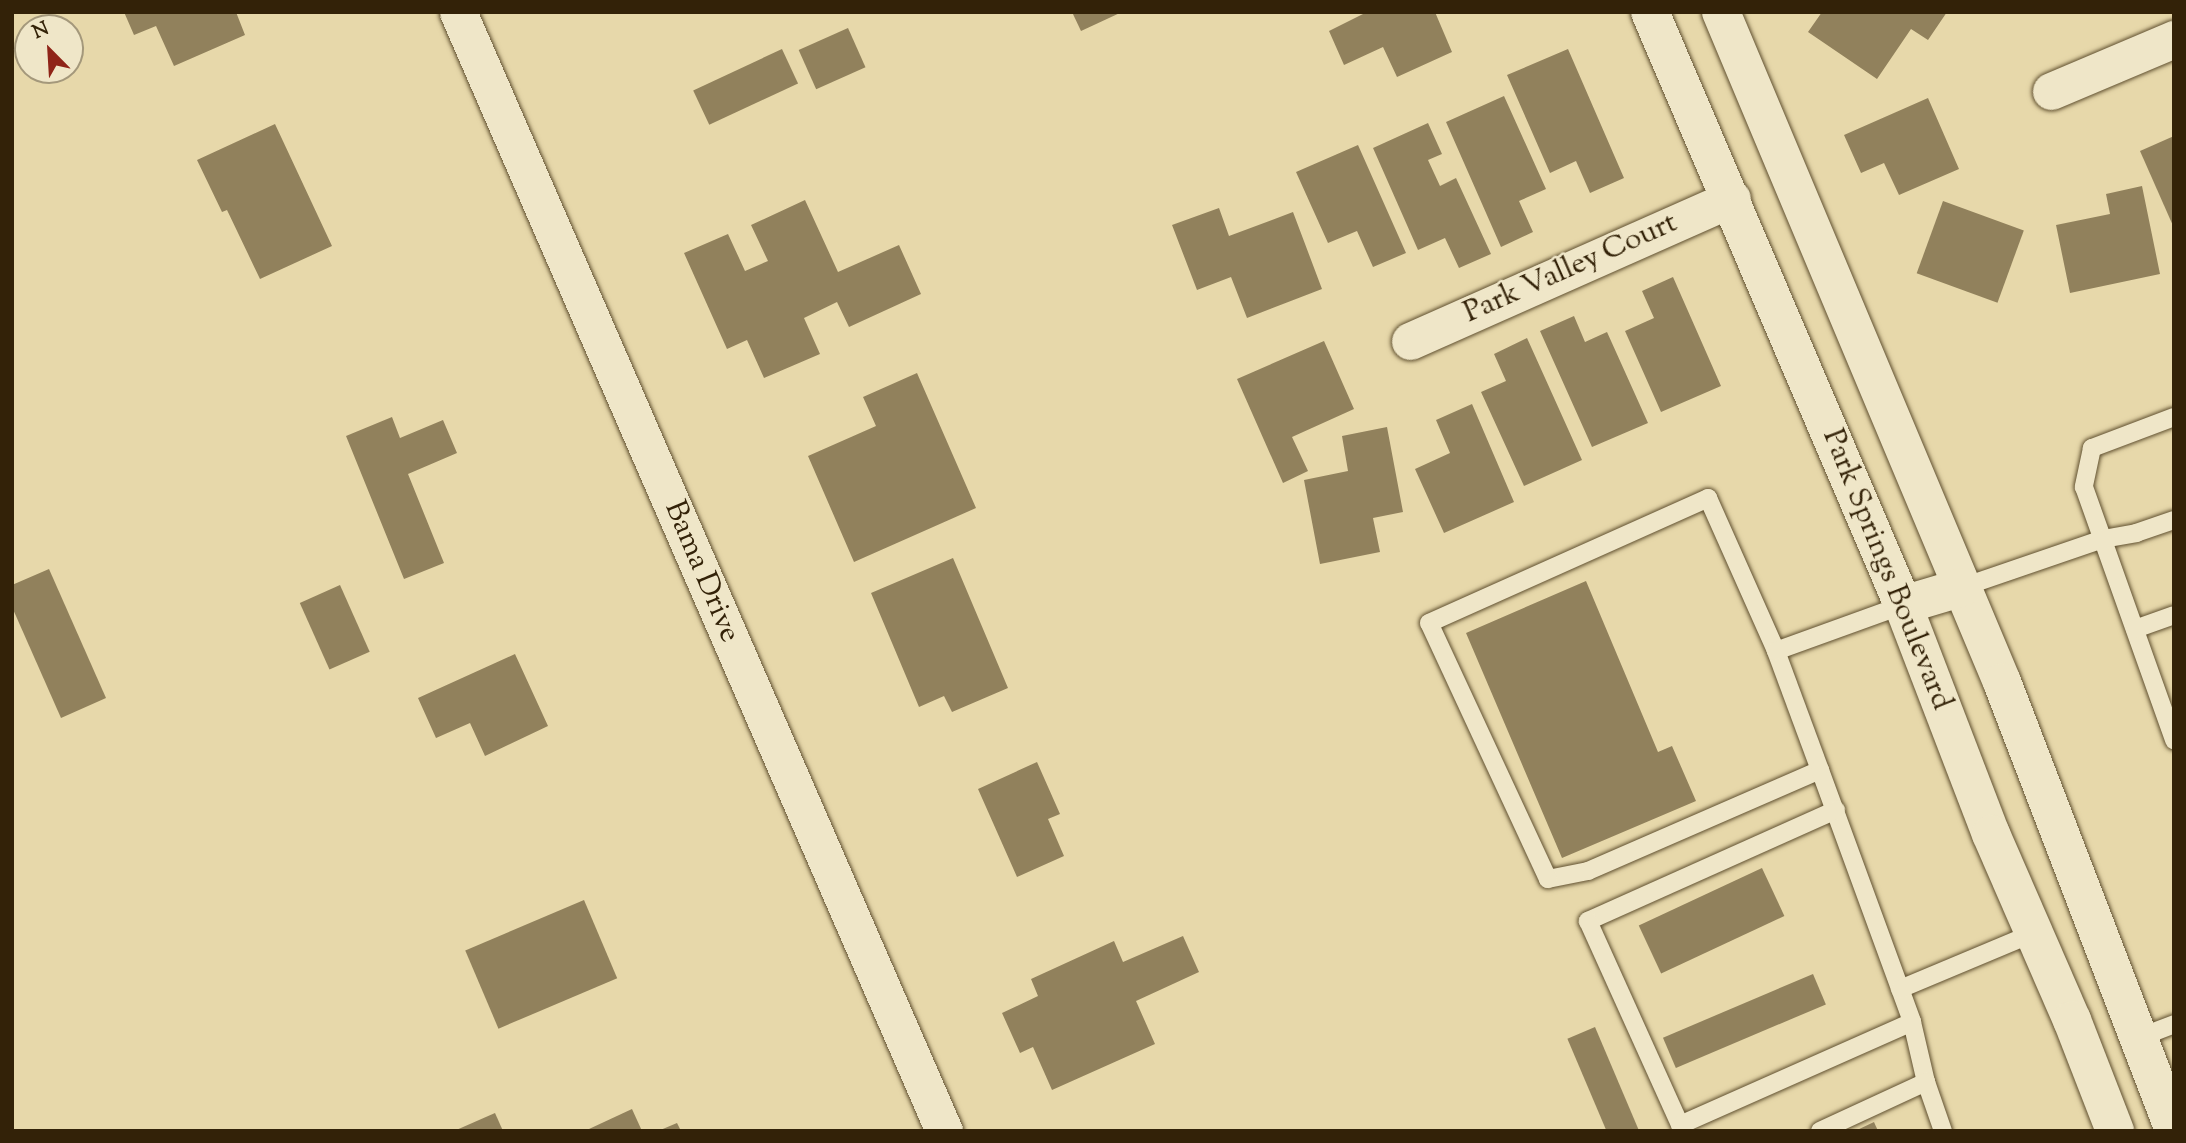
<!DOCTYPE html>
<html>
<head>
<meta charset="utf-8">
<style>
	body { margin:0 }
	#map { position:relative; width:2186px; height:1143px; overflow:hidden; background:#e7d8aa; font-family:"Sorts Mill Goudy",serif }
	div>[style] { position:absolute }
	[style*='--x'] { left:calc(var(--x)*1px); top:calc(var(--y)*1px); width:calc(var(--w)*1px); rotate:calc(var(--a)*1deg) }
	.building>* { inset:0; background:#91815c; transform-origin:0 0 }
	.roads { filter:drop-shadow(0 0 2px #605030) drop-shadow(0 0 2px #605030) }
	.service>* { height:18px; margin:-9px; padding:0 9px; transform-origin:9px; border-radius:9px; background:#efe6c8 }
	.minor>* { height:37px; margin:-18.5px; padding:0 18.5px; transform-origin:18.5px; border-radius:18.5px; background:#efe6c8 }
	.secondary>* { height:38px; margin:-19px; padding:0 19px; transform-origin:19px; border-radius:19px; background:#efe6c8 }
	span { translate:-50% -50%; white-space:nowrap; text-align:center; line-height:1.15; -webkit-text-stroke:5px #efe6c8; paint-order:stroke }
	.street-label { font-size:30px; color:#332208 }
	.frame { position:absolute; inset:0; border:14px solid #332208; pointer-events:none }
	.north { position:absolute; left:14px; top:14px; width:70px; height:70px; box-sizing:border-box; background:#efe6c8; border:2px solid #a4987b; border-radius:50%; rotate:336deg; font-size:19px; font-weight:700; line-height:28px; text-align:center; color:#332208 }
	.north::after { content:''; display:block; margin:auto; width:24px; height:32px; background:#8f2418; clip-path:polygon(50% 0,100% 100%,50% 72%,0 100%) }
</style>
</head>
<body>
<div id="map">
	<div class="building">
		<i style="clip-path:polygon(124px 12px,236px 12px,245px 35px,174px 66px,156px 26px,134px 35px)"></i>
		<i style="clip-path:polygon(1072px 12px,1122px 12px,1081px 31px)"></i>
		<i style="clip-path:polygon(1367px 12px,1435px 12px,1452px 52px,1397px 77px,1383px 47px,1344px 65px,1329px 31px)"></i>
		<i style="clip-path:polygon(1822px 12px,1947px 12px,1928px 40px,1911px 29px,1877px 79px,1808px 32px)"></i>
		<i style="left:848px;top:28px;width:43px;height:54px;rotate:66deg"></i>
		<i style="left:782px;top:49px;width:38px;height:98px;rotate:65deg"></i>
		<i style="clip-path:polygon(1568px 49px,1624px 178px,1590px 193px,1576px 161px,1550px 173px,1507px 75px)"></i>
		<i style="clip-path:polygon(1504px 96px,1546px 189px,1519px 201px,1533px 232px,1501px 247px,1446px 122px)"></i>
		<i style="clip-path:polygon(1928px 98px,1959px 169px,1899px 195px,1884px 163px,1861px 173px,1844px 135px)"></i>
		<i style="clip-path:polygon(1428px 123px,1442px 154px,1428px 160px,1440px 186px,1456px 178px,1491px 254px,1459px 268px,1445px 238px,1418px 250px,1373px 148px)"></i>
		<i style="clip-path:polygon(275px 124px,332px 246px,260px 279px,227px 210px,222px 212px,197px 160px)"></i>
		<i style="clip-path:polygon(2174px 136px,2174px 228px,2140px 151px)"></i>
		<i style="clip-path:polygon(1358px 145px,1406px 253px,1373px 267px,1357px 231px,1328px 243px,1296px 172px)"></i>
		<i style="clip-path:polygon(2142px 186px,2160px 274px,2070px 293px,2056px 225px,2110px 214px,2106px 194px)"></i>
		<i style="clip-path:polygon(805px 200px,838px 272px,899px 245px,921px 294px,849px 327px,837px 302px,804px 318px,820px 354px,764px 378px,747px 340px,727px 349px,684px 253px,728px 234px,745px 271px,768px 261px,751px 225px)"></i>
		<i style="left:1943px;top:201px;width:86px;height:77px;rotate:20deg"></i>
		<i style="clip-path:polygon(1219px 208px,1229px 236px,1293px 212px,1322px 289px,1247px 318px,1231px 277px,1197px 290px,1172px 225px)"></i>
		<i style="clip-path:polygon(1673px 277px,1721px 386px,1661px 412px,1625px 331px,1654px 318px,1642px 291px)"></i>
		<i style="clip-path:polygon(1574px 316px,1585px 342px,1607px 332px,1648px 423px,1592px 447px,1540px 331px)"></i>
		<i style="clip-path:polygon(1527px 338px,1582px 460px,1524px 486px,1481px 392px,1506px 381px,1494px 354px)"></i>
		<i style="clip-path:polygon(1324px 341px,1354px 409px,1292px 437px,1308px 471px,1283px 483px,1237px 379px)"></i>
		<i style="clip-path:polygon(917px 373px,976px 508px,854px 562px,808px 456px,876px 426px,863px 397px)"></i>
		<i style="clip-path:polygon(1472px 404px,1514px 502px,1444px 533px,1415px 469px,1450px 453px,1436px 420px)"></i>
		<i style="clip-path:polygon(392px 417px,400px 438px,443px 420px,457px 453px,408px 474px,444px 563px,404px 579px,346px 436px)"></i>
		<i style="clip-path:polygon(1387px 427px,1403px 512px,1373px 518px,1380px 552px,1320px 564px,1304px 480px,1348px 471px,1342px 436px)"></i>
		<i style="clip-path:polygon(953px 558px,1008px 688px,952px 712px,944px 696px,919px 707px,871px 593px)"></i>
		<i style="clip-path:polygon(49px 569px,106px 698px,61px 718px,12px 607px,12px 585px)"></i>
		<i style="clip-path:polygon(1586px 581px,1658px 752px,1672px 746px,1696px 801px,1562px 858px,1466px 633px)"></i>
		<i style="left:340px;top:585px;width:73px;height:44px;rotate:66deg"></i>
		<i style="clip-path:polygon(515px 654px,548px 726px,485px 756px,470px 723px,436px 738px,418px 698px)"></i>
		<i style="clip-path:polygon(1037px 762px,1060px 814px,1048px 819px,1064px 856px,1017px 877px,978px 789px)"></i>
		<i style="left:1762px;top:868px;width:53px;height:136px;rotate:65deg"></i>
		<i style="left:584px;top:900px;width:85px;height:129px;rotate:67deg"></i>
		<i style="clip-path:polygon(1183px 936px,1199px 972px,1136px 1001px,1155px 1044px,1052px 1090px,1033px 1047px,1020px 1053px,1002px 1013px,1038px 996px,1031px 979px,1114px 941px,1123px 962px)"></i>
		<i style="left:1813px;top:974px;width:33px;height:163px;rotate:67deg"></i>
		<i style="left:1595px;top:1027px;width:113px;height:30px;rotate:67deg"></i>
		<i style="clip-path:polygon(632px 1109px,642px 1131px,590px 1131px,589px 1129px)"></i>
		<i style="clip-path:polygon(495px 1113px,503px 1131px,454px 1131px)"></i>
		<i style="clip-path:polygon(1874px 1122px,1878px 1131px,1855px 1131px)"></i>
		<i style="clip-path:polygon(677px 1123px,681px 1131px,658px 1131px)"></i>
	</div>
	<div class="roads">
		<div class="service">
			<i style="--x:2174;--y:417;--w:88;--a:159.3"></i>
			<i style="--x:2092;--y:448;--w:40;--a:102"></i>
			<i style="--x:2084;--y:487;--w:269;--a:70.4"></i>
			<i style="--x:1963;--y:587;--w:148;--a:-18.9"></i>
			<i style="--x:2103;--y:539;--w:34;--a:-10"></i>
			<i style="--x:2136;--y:533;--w:40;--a:-18.9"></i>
			<i style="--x:2135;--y:629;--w:41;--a:-19.7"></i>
			<i style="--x:1776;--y:651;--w:127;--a:69.7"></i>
			<i style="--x:1820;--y:770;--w:253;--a:156.5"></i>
			<i style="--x:1588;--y:871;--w:41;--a:168.7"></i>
			<i style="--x:1548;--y:879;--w:282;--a:-114.9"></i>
			<i style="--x:1429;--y:623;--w:306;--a:-24.1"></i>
			<i style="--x:1708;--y:498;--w:167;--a:66"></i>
			<i style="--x:1776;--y:651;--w:135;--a:-19.9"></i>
			<i style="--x:1820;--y:770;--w:268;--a:69.9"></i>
			<i style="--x:1912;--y:1022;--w:62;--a:76.9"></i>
			<i style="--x:1926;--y:1082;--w:52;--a:70.9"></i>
			<i style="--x:1836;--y:810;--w:272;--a:155.9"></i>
			<i style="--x:1588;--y:921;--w:224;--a:65.7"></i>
			<i style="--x:1680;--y:1125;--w:254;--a:-23.9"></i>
			<i style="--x:1900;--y:989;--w:145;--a:-22.7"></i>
			<i style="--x:2138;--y:1038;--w:39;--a:-21"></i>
			<i style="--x:1820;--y:1131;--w:117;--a:-24.8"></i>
		</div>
		<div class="minor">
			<i style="--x:458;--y:12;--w:1220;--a:66.52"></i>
			<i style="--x:2051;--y:91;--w:134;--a:-22.9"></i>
			<i style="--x:1410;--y:341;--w:352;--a:-23.9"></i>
		</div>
		<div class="secondary">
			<i style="--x:1650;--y:12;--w:645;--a:66.89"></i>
			<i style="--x:1903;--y:605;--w:245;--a:69"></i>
			<i style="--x:1991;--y:834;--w:203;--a:66.5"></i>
			<i style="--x:2072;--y:1020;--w:119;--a:68.8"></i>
			<i style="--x:1721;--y:12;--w:727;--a:67.25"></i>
			<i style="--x:2002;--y:682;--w:481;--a:69"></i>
			<i style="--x:1903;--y:605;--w:63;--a:-16.7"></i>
		</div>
	</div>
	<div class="street-label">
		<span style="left:1571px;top:269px;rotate:-24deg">Park Valley Court</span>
		<span style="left:1886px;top:570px;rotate:68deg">Park Springs Boulevard</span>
		<span style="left:701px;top:572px;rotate:67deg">Bama Drive</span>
	</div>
	<div class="frame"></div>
	<div class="north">N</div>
</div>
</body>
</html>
